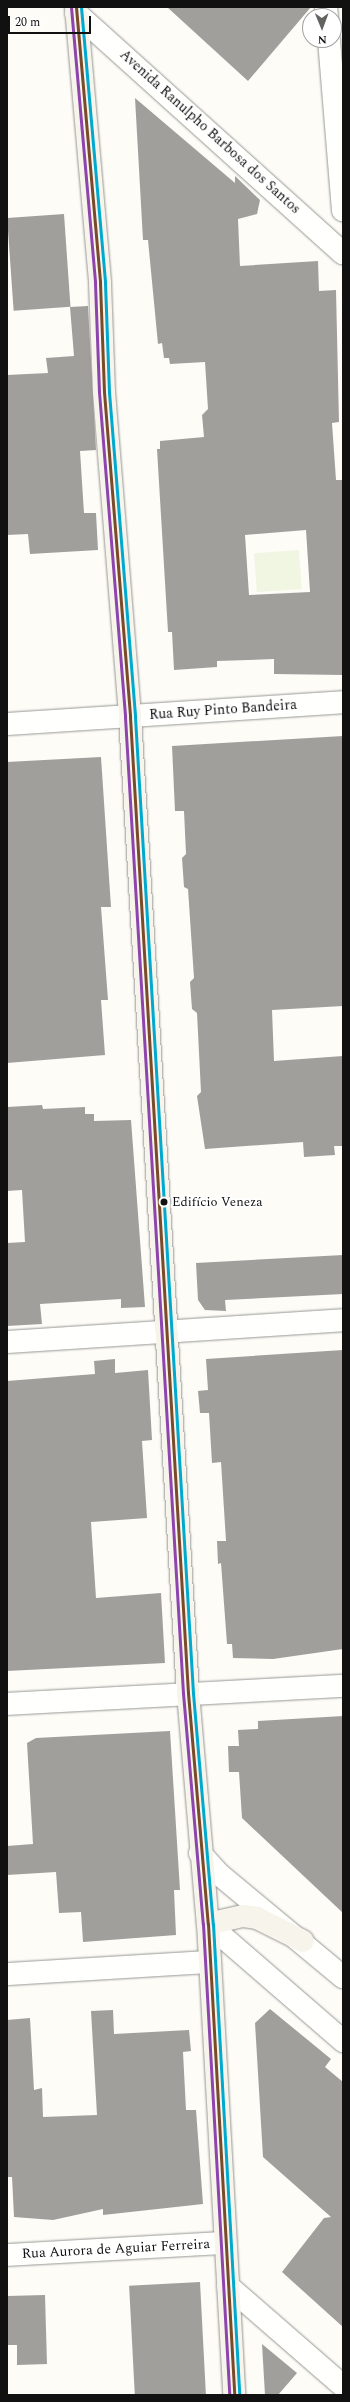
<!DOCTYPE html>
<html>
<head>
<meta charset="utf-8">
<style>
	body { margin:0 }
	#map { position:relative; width:350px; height:2402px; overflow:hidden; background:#fdfcf7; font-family:Spectral,serif }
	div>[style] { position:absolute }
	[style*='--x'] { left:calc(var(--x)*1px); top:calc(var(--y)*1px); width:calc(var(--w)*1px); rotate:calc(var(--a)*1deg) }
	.pitch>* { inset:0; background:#f0f6e1; transform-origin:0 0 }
	.building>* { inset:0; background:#a19f9c; transform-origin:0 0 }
	.roads { filter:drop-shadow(0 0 1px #979795) drop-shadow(0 0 1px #979795) }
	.street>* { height:22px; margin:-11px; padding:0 11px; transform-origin:11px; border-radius:11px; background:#fffffe }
	.secondary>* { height:22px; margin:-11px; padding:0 11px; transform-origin:11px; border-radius:11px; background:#f6f4eb }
	.bus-1>* { height:3px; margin:-1.5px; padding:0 1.5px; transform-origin:1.5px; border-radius:1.5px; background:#7a4b2a }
	.bus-2>* { height:3px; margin:-1.5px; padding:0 1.5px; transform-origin:1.5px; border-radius:1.5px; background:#8e44ad }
	.bus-3>* { height:3px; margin:-1.5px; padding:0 1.5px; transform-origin:1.5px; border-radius:1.5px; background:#00a9ce }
	.dots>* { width:11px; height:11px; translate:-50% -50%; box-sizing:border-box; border:2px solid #fff; border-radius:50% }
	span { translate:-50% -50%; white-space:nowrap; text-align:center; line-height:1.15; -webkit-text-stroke:4px #fff; paint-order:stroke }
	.bus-label { font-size:13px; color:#111 }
	.left { translate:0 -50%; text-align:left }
	.street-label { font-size:14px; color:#111 }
	.frame { position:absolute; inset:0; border:8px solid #111; pointer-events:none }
	.north { position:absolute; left:302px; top:8px; width:40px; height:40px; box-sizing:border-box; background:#fff; border:1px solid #a0a0a0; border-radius:50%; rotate:179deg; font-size:11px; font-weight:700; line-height:16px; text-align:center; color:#111 }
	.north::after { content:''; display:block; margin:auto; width:14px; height:18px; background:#646362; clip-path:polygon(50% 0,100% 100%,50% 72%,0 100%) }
	.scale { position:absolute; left:8px; top:16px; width:83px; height:18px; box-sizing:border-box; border:2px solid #111; border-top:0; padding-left:5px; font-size:12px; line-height:14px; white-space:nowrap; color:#111; -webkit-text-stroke:3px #fff; paint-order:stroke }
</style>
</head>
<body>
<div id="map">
	<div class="pitch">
		<i style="left:299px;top:550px;width:39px;height:45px;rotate:86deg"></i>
	</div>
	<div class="building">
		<i style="clip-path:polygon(167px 7px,311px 7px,248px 81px)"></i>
		<i style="clip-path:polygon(evenodd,135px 98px,235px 183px,235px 176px,260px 200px,257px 214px,238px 219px,240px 266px,318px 261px,319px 291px,336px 290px,339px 422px,332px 423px,336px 480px,343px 480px,343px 675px,274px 674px,274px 659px,217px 661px,217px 667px,174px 670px,172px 632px,168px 632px,157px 449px,160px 449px,160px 441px,204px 437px,202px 415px,208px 409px,205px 362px,170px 364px,169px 358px,164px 358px,162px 343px,158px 344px,148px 240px,143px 240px,135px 98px,306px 530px,310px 592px,249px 595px,245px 535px,306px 530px)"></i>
		<i style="left:64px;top:214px;width:93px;height:57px;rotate:86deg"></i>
		<i style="clip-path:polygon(88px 306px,96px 450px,80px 451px,84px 513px,96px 513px,98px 550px,30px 554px,28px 534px,7px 535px,7px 375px,48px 373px,46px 358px,74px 356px,70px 307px)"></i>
		<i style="clip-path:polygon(343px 736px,343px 1006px,272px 1010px,274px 1061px,343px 1056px,343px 1146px,334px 1146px,335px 1155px,304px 1157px,303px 1142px,205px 1149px,197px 1096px,201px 1092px,197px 1013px,192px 1009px,190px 982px,194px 978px,188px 889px,184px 887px,182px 858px,186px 854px,184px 811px,175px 811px,172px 746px)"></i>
		<i style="clip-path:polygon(101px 757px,111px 907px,101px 907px,108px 1000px,101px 1000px,105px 1055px,7px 1063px,7px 762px)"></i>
		<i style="clip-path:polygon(42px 1105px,43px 1109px,85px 1107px,85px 1114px,94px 1114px,94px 1121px,131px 1120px,145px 1307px,121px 1308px,121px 1299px,40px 1304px,42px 1324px,7px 1326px,7px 1243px,25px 1242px,22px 1190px,7px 1191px,7px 1107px)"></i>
		<i style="clip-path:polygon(343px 1255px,343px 1294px,225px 1300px,226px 1311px,205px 1310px,198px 1300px,196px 1263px)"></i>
		<i style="clip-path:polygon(343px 1350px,343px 1649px,273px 1659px,233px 1658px,232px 1644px,227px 1644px,221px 1563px,218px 1564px,217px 1541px,226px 1541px,221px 1462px,212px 1463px,209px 1413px,200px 1413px,198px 1391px,208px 1390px,206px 1359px)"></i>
		<i style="clip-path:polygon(115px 1359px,115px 1373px,148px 1370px,152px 1440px,142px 1441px,147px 1518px,91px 1522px,96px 1598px,161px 1593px,165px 1663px,7px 1671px,7px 1381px,95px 1374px,94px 1361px)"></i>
		<i style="clip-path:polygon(343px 1716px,343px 1913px,242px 1818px,239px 1772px,229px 1772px,228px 1746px,239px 1746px,238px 1730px,258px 1729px,258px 1721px)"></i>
		<i style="clip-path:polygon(170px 1731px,180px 1890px,174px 1890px,176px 1935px,83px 1942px,81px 1912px,59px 1913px,56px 1872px,7px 1875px,7px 1846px,33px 1844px,27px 1743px,36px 1738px)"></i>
		<i style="clip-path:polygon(270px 2009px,331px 2059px,325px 2067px,343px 2082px,343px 2327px,282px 2272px,324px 2218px,331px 2217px,263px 2157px,255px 2023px)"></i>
		<i style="clip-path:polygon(113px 2010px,114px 2034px,189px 2030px,191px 2051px,183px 2052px,186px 2110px,196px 2110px,203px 2204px,103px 2215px,103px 2209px,53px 2220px,14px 2217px,12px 2177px,7px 2177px,7px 2020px,30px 2018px,34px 2090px,42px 2088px,43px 2117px,97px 2115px,91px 2011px)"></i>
		<i style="left:200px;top:2282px;width:113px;height:71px;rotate:87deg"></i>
		<i style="clip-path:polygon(45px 2295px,47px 2364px,17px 2365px,17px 2345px,7px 2345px,7px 2296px)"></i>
		<i style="clip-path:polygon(262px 2344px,297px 2373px,278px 2395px,265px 2395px)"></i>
	</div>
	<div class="roads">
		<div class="street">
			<i style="--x:326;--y:7;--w:9;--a:84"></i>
			<i style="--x:76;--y:13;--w:359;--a:42"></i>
			<i style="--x:329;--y:40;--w:171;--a:85.3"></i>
			<i style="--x:7;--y:724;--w:337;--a:-3.7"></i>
			<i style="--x:7;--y:1342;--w:337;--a:-3.7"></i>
			<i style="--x:7;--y:1704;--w:336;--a:-3.1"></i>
			<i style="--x:200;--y:1853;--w:30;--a:48"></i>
			<i style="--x:220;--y:1875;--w:160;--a:39.7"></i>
			<i style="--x:208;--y:1924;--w:179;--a:40.9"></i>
			<i style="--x:7;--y:1974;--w:203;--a:-3.4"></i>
			<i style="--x:7;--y:2255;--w:218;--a:-3.2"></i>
			<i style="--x:228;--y:2286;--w:152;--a:41"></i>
		</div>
		<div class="secondary">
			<i style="--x:76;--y:7;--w:277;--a:85"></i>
			<i style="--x:100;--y:283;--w:109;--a:87.9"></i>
			<i style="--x:104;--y:392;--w:326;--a:85.4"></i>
			<i style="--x:130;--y:717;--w:978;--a:86.6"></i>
			<i style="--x:188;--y:1693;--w:232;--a:85.1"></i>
			<i style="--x:208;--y:1924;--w:472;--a:86.8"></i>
			<i style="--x:208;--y:1924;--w:36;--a:-13"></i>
			<i style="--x:243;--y:1916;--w:14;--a:8"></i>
			<i style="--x:257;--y:1918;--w:51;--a:26.6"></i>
		</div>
	</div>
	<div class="bus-1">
		<i style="--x:76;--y:7;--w:277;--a:85"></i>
		<i style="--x:100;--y:283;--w:109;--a:87.9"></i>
		<i style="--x:104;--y:392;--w:326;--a:85.4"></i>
		<i style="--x:130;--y:717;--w:978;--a:86.6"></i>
		<i style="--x:188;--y:1693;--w:232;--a:85.1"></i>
		<i style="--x:208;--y:1924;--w:472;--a:86.8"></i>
	</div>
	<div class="bus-2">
		<i style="--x:71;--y:7;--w:277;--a:85"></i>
		<i style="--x:95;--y:283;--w:109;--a:87.9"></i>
		<i style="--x:99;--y:392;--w:326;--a:85.4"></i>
		<i style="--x:125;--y:717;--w:978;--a:86.6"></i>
		<i style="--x:183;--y:1693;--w:232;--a:85.1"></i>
		<i style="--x:203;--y:1924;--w:472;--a:86.8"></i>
	</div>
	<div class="bus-3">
		<i style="--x:81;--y:7;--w:277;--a:85"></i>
		<i style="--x:105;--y:283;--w:109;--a:87.9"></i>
		<i style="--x:109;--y:392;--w:326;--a:85.4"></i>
		<i style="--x:135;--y:717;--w:978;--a:86.6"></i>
		<i style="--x:193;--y:1693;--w:232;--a:85.1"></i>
		<i style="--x:213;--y:1924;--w:472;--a:86.8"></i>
	</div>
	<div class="dots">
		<i style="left:164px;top:1202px;background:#111"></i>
	</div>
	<div class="bus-label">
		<span class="left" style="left:172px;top:1202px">Edifício Veneza</span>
	</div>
	<div class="street-label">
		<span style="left:210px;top:132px;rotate:42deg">Avenida Ranulpho Barbosa dos Santos</span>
		<span style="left:223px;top:710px;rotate:-4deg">Rua Ruy Pinto Bandeira</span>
		<span style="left:116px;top:2249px;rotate:-3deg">Rua Aurora de Aguiar Ferreira</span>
	</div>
	<div class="frame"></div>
	<div class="north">N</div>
	<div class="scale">20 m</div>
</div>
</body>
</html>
